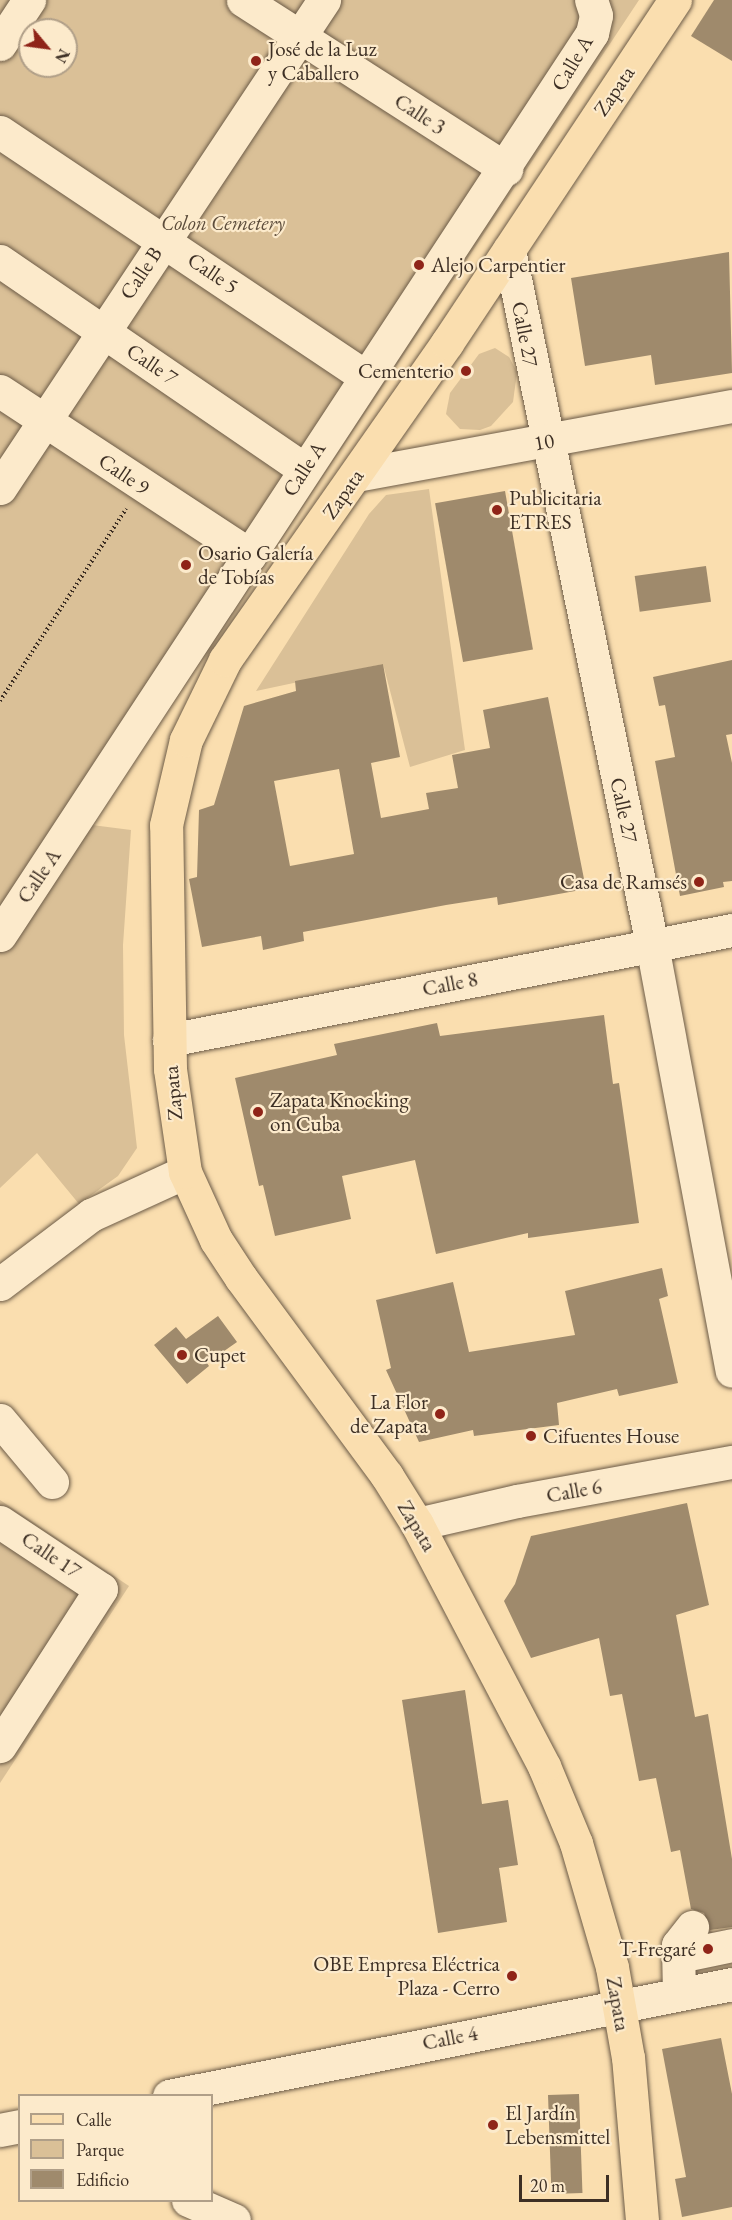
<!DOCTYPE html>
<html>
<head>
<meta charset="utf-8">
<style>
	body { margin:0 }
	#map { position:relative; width:732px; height:2220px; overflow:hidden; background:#fadeaf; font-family:"EB Garamond",serif }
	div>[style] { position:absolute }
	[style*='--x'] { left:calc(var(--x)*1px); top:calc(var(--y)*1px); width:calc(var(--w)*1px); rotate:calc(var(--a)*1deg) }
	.green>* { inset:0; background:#dac097 }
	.building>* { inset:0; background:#9f8a6c; transform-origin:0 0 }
	.path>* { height:4px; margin-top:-2px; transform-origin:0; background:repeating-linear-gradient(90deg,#3d2f24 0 1.5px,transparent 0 4.5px) }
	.roads { filter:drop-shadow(0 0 2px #6c5b47) drop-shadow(0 0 2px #6c5b47) }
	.minor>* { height:33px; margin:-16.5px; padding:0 16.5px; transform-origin:16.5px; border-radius:16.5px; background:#fceacb }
	.major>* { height:33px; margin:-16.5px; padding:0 16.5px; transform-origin:16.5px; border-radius:16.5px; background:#fadeaf }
	.dots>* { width:16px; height:16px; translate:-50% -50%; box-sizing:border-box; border:3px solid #fceacb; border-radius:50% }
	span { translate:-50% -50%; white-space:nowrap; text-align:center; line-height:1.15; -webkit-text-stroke:4.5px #fceacb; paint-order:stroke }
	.poi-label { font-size:21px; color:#3d2f24 }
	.left { translate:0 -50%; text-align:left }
	.right { translate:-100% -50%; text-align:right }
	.street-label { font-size:21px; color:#3d2f24 }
	.park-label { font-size:21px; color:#5c4c3b; font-style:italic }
	.legend { position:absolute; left:18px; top:2094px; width:195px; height:108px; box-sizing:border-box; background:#fceacb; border:2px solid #b09f88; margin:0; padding:8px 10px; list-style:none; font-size:18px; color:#3d2f24 }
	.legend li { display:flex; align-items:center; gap:12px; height:30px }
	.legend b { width:30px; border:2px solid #b09f88 }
	.north { position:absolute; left:18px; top:18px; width:60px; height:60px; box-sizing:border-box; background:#fceacb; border:2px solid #b09f88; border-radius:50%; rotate:119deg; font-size:16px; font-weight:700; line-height:24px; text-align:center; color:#3d2f24 }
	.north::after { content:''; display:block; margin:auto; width:21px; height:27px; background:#8f2418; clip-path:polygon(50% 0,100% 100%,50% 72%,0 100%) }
	.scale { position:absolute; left:519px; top:2175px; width:90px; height:27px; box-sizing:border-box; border:3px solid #3d2f24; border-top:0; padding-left:8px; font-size:18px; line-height:21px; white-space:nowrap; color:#3d2f24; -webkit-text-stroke:4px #fceacb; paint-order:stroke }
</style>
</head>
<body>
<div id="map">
	<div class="green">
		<i style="clip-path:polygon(evenodd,0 0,639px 0,92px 825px,131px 830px,123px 945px,124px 1035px,137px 1148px,118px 1176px,79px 1204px,37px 1153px,0 1188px,0 0,30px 30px,66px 30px,66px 66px,30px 66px,30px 30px)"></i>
		<i style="clip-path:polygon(495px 348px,509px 357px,517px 372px,513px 402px,491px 426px,480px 430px,460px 429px,446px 414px,450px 393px,479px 354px)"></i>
		<i style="clip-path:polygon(429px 489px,465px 750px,410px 767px,383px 664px,256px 691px,369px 514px,386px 495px)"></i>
		<i style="clip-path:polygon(0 1500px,129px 1586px,0 1783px)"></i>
	</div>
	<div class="building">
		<i style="clip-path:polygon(714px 0,732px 0,732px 61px,691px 36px)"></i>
		<i style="clip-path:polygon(729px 252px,732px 373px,655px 385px,651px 355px,585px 366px,571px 278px)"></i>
		<i style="left:505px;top:491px;width:161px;height:71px;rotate:80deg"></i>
		<i style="left:706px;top:566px;width:36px;height:72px;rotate:82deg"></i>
		<i style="clip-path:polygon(732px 660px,732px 734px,726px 735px,732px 763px,732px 881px,723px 882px,724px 887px,680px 896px,655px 761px,675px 757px,665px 705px,659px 706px,653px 677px)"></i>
		<i style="clip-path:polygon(evenodd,383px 664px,400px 757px,371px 763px,381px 818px,429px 809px,426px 793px,458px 788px,452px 755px,490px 748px,483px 710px,548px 697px,586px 889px,498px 905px,497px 897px,446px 905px,303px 932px,304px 941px,263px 950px,261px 936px,202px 947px,189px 879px,197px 877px,199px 810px,214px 805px,244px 706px,296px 691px,295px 681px,383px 664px,339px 769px,354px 854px,290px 866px,274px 781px,339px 769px)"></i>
		<i style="clip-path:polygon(604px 1015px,613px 1084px,619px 1083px,639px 1223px,528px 1238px,528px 1233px,436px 1254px,415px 1160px,342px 1176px,351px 1219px,275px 1236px,263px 1185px,259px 1186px,235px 1078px,337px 1055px,334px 1044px,437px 1023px,440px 1036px)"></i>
		<i style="clip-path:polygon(662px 1268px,668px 1296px,659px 1299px,678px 1383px,619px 1396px,617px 1389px,557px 1403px,559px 1425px,474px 1436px,473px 1430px,419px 1442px,386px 1370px,391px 1368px,376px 1300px,453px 1282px,469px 1352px,575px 1335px,565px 1291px)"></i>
		<i style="clip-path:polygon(218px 1316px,237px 1342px,207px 1363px,209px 1366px,187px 1384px,154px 1345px,176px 1327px,186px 1339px)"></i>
		<i style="clip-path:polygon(687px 1503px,709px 1605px,676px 1615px,695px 1717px,708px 1714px,732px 1859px,732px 1927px,710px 1930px,704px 1913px,691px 1909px,680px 1850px,671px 1852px,656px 1778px,639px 1781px,622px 1694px,610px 1696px,599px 1638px,531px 1658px,504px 1601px,515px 1584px,531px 1536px)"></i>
		<i style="clip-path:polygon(465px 1690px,482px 1804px,508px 1800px,518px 1865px,499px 1868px,507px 1922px,438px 1933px,402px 1700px)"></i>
		<i style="clip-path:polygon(721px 2038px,732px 2094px,732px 2207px,682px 2217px,675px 2179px,686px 2177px,662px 2049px)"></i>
		<i style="left:579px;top:2094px;width:99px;height:31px;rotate:88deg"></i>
	</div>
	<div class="path">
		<i style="--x:0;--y:701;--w:230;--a:-56.7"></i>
	</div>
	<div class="roads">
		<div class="minor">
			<i style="--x:243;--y:0;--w:313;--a:32.7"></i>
			<i style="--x:0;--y:44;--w:53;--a:-56.6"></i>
			<i style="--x:0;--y:132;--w:439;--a:33.8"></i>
			<i style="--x:509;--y:250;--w:710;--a:78.37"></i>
			<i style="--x:652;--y:945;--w:433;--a:79.4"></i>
			<i style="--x:0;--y:261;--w:368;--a:34.4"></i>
			<i style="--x:0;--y:391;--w:299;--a:33.3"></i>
			<i style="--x:356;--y:475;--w:382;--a:-10.4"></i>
			<i style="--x:0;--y:488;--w:586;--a:-56.42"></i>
			<i style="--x:0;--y:935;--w:1079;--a:-56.72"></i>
			<i style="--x:592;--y:33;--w:18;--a:-77"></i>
			<i style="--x:596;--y:15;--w:16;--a:-108"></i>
			<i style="--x:169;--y:1040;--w:574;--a:-11.06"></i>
			<i style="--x:0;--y:1284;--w:114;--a:-37.2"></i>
			<i style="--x:91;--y:1215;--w:103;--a:-24.6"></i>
			<i style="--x:0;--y:1420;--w:81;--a:50"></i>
			<i style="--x:0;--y:1522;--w:121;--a:33.6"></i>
			<i style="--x:101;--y:1589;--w:187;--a:122.8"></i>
			<i style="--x:417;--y:1524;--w:103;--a:-13"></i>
			<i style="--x:517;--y:1501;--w:219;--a:-10.3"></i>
			<i style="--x:679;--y:1956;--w:54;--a:-11.7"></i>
			<i style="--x:679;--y:1994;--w:49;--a:-91.2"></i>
			<i style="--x:678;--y:1945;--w:23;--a:-52"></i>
			<i style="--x:169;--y:2096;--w:574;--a:-11.25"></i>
			<i style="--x:0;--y:2130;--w:20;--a:-11"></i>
			<i style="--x:188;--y:2200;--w:50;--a:23.5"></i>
		</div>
		<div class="major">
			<i style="--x:642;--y:2220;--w:163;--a:-94.9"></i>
			<i style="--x:628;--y:2058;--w:92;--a:-100"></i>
			<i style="--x:612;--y:1967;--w:129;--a:-106.2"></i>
			<i style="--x:576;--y:1843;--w:83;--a:-112.6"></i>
			<i style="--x:544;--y:1766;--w:273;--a:-117.7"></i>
			<i style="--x:417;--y:1524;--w:57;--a:-122"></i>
			<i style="--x:387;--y:1476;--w:246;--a:-126.4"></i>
			<i style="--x:241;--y:1278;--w:45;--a:-123.3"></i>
			<i style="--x:216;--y:1240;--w:75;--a:-114.5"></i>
			<i style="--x:185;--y:1172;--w:104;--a:-98.3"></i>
			<i style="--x:170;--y:1069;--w:244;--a:-90.9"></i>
			<i style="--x:166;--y:825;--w:87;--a:-76.8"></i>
			<i style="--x:186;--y:740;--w:89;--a:-64"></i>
			<i style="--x:225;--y:660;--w:387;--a:-55"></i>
			<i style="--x:447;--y:343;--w:412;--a:-56.4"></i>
		</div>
	</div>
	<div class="dots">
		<i style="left:256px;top:61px;background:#8f2418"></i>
		<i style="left:419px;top:265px;background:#8f2418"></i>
		<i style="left:466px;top:371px;background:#8f2418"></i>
		<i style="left:497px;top:510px;background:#8f2418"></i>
		<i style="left:186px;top:565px;background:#8f2418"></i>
		<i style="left:699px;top:882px;background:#8f2418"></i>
		<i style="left:258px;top:1112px;background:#8f2418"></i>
		<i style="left:182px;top:1355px;background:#8f2418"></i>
		<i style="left:440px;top:1414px;background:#8f2418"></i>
		<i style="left:531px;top:1436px;background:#8f2418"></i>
		<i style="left:708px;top:1949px;background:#8f2418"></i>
		<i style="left:512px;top:1976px;background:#8f2418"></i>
		<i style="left:493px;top:2125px;background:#8f2418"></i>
	</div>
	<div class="poi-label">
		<span class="left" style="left:268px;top:61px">José de la Luz<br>y Caballero</span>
		<span class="left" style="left:431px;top:265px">Alejo Carpentier</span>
		<span class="right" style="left:454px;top:371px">Cementerio</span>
		<span class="left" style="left:509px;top:510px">Publicitaria<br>ETRES</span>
		<span class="left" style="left:198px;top:565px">Osario Galería<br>de Tobías</span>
		<span class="right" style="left:687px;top:882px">Casa de Ramsés</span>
		<span class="left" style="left:270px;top:1112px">Zapata Knocking<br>on Cuba</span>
		<span class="left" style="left:194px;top:1355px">Cupet</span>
		<span class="right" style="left:428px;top:1414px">La Flor<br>de Zapata</span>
		<span class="left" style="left:543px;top:1436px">Cifuentes House</span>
		<span class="right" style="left:696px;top:1949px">T-Fregaré</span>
		<span class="right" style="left:500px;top:1976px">OBE Empresa Eléctrica<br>Plaza - Cerro</span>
		<span class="left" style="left:505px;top:2125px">El Jardín<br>Lebensmittel</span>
	</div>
	<div class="street-label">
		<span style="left:572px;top:63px;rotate:-59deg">Calle A</span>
		<span style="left:614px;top:91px;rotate:-56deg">Zapata</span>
		<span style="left:420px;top:114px;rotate:33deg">Calle 3</span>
		<span style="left:141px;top:273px;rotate:-56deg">Calle B</span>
		<span style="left:213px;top:273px;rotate:34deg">Calle 5</span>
		<span style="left:525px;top:334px;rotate:79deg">Calle 27</span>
		<span style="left:152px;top:364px;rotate:34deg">Calle 7</span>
		<span style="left:544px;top:442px;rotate:-10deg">10</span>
		<span style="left:304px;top:469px;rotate:-57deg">Calle A</span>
		<span style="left:124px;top:474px;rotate:34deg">Calle 9</span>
		<span style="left:343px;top:494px;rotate:-55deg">Zapata</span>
		<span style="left:624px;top:810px;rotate:78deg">Calle 27</span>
		<span style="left:39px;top:876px;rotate:-56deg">Calle A</span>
		<span style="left:450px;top:984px;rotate:-11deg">Calle 8</span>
		<span style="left:173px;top:1093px;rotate:-95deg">Zapata</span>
		<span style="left:574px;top:1491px;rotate:-10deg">Calle 6</span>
		<span style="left:417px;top:1526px;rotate:59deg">Zapata</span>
		<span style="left:51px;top:1555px;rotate:34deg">Calle 17</span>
		<span style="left:618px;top:2004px;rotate:80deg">Zapata</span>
		<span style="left:450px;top:2038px;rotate:-11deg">Calle 4</span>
	</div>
	<div class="park-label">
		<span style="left:223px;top:223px">Colon Cemetery</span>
	</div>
	<ul class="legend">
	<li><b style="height:8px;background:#fadeaf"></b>Calle</li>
	<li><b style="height:16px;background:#dac097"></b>Parque</li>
	<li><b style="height:16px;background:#9f8a6c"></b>Edificio</li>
	</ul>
	<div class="north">N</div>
	<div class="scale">20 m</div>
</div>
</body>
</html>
